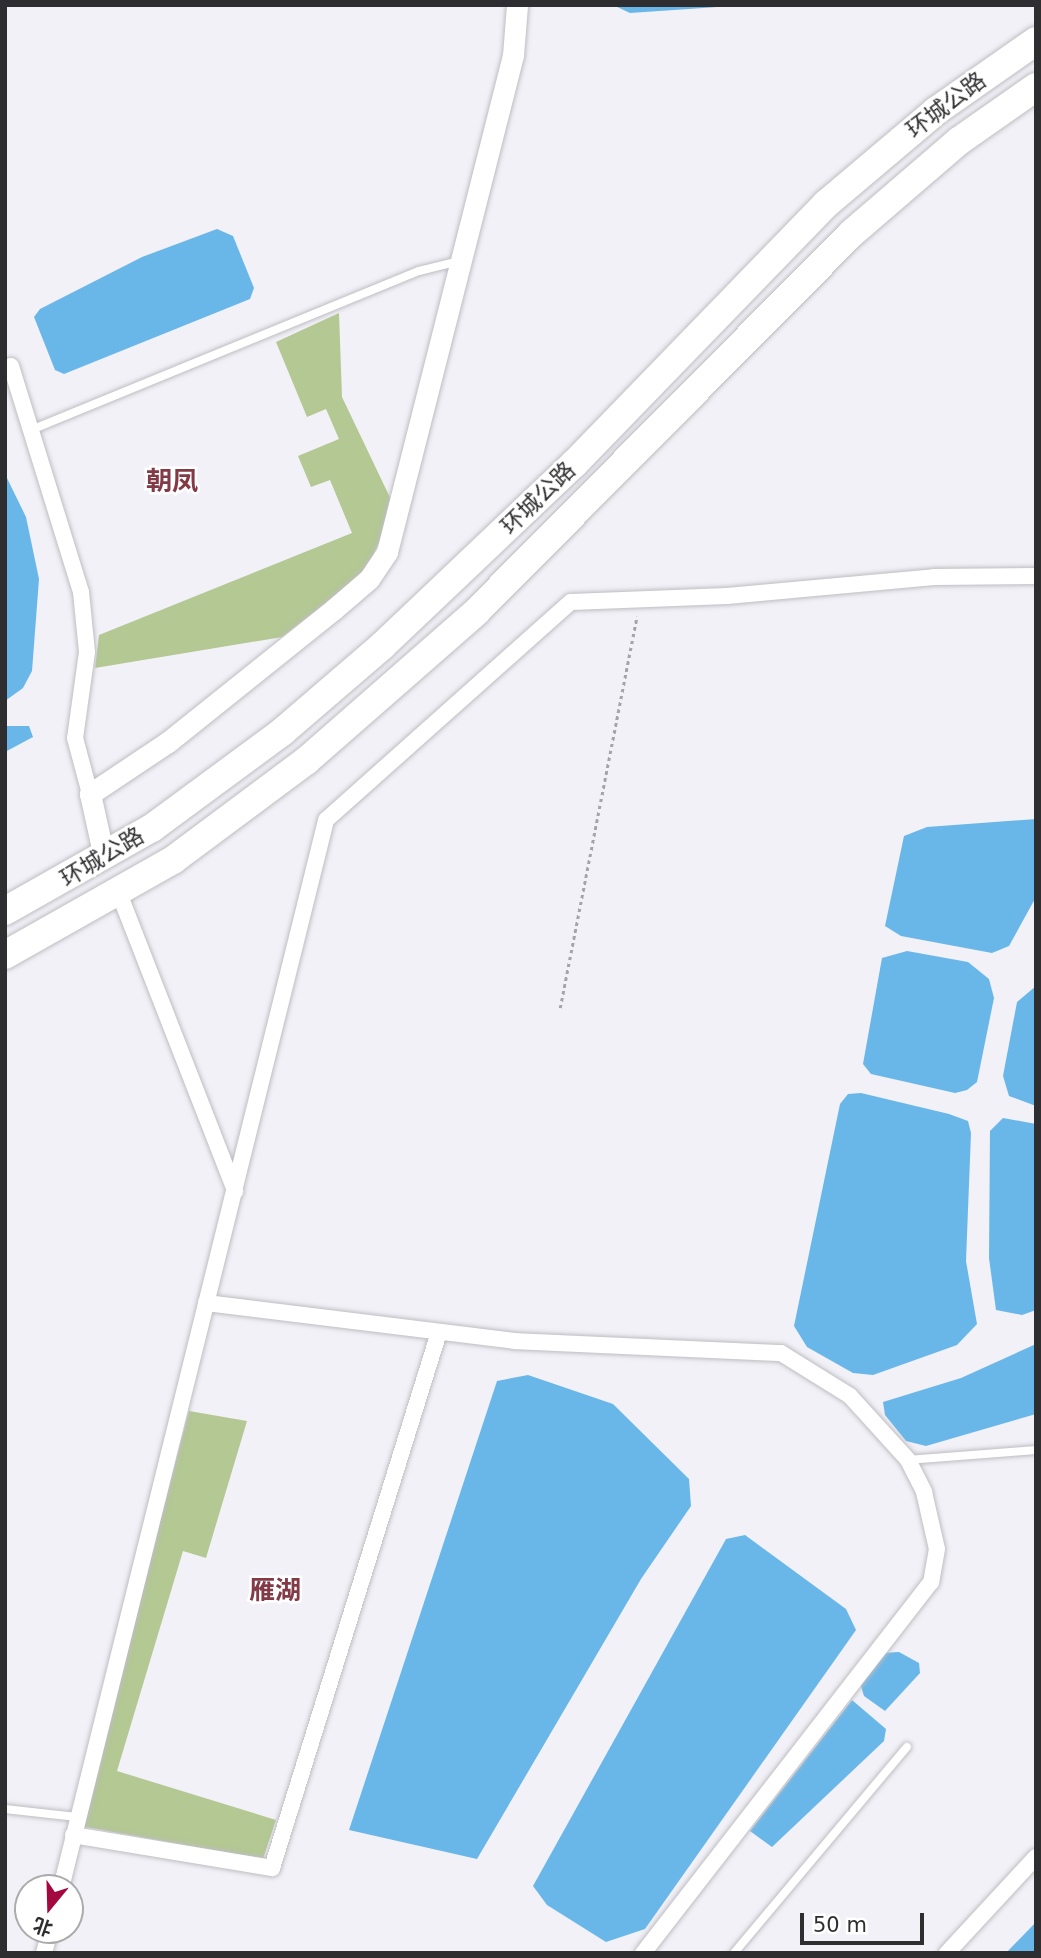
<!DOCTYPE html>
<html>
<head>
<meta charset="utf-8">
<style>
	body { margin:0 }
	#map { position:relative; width:1041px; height:1958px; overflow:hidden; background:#f2f1f7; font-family:"DejaVu Sans","Noto Sans SC",sans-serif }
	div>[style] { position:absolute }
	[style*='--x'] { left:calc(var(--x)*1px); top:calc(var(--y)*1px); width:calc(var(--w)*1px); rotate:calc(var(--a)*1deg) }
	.green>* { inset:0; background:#b3c893 }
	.water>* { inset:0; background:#69b7e9 }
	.path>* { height:2.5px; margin-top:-1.25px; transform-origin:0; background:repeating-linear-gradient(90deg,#a5a4a9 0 3.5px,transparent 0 7px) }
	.roads { filter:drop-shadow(0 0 2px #bebdc2) drop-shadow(0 0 2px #bebdc2) }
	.service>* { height:8px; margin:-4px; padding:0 4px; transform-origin:4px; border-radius:4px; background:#fff }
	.minor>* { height:16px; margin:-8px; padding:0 8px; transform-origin:8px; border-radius:8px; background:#fff }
	.tertiary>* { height:21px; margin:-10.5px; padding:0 10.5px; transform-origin:10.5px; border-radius:10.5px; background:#fff }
	.trunk>* { height:28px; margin:-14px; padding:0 14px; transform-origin:14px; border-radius:14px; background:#fff }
	span { translate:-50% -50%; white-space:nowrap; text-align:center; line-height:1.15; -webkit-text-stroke:5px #fff; paint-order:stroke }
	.street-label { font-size:23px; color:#2e2e30 }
	.quarter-label { font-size:26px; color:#833a47; font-weight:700 }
	.frame { position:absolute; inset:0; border:7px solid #2e2e30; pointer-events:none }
	.north { position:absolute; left:14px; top:1874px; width:70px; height:70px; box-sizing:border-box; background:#fff; border:2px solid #ababac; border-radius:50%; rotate:199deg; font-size:19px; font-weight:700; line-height:28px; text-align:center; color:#2e2e30 }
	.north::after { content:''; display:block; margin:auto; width:24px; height:32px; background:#a3083f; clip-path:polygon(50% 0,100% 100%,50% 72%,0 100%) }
	.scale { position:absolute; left:800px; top:1913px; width:124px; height:32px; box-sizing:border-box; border:4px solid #2e2e30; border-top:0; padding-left:9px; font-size:21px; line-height:24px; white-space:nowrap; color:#2e2e30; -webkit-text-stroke:5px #fff; paint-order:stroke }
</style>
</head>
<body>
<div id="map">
	<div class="green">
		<i style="clip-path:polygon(339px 313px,342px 397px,395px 508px,365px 572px,282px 637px,95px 668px,99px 635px,352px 533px,330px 480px,311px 487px,298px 456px,339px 439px,326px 409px,307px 417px,276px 342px)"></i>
		<i style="clip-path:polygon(189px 1411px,247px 1421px,206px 1558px,183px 1551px,117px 1771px,276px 1820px,263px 1859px,80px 1826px)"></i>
	</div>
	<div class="water">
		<i style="clip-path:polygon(613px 5px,747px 5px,630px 13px)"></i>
		<i style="clip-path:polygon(217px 229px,233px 236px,254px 288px,250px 299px,64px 374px,55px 370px,34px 317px,40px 309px,142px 257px)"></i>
		<i style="clip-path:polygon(5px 474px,26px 517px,39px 579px,32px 671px,23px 688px,5px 701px)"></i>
		<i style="clip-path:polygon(5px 726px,29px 726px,33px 737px,5px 752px)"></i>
		<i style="clip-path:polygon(1036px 819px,1036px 897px,1009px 946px,992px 953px,901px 936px,885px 926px,904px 836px,927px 827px)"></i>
		<i style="clip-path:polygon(907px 951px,968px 962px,989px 979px,994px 998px,977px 1082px,967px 1090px,955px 1093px,871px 1074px,863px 1064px,882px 958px)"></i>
		<i style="clip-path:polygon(1036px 986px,1036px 1106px,1009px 1096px,1003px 1076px,1017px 1002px)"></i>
		<i style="clip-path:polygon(861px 1093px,949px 1114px,968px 1121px,971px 1133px,966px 1261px,977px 1324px,957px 1345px,873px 1375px,853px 1373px,807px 1347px,794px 1326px,840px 1104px,848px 1094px)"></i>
		<i style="clip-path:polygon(1003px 1118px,1036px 1124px,1036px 1310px,1022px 1315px,996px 1310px,989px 1258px,990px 1131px)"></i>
		<i style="clip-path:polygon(1036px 1344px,1036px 1414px,926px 1446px,906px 1441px,885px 1415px,883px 1402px,961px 1378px)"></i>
		<i style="clip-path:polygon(528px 1375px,613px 1404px,689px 1479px,691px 1506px,641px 1579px,477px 1859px,349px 1830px,497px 1381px)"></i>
		<i style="clip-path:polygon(745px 1535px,846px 1609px,856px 1630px,645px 1929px,606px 1942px,547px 1905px,533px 1886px,726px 1539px)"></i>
		<i style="clip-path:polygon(899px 1652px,919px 1663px,920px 1673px,885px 1711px,864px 1696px,860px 1683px,883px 1653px)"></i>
		<i style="clip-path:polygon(852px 1700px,886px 1729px,884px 1741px,772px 1847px,750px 1831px)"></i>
		<i style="clip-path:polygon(1036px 1922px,1036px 1953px,1006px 1953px)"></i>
	</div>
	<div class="path">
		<i style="--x:560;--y:1008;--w:399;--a:-78.9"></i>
	</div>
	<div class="roads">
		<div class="service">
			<i style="--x:31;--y:430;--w:419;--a:-22.3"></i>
			<i style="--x:419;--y:271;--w:41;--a:-14"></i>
			<i style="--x:908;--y:1460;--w:128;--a:-4.5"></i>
			<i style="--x:5;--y:1809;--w:72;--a:6.3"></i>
			<i style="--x:734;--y:1953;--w:269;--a:-50"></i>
		</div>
		<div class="minor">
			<i style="--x:11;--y:366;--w:237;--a:72.8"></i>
			<i style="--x:81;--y:592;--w:60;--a:84.3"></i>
			<i style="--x:87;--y:652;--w:87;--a:97.9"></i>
			<i style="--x:75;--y:738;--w:58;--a:75"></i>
			<i style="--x:119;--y:893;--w:320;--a:68.7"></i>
			<i style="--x:206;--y:1303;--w:311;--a:7"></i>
			<i style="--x:515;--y:1341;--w:266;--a:2.6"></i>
			<i style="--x:781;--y:1353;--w:81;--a:31.9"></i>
			<i style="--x:850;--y:1396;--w:86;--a:47.8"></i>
			<i style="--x:908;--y:1460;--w:36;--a:63"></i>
			<i style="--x:924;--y:1492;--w:58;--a:77.2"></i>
			<i style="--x:937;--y:1549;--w:34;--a:100"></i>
			<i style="--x:931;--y:1582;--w:470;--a:127.8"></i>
			<i style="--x:73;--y:1835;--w:202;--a:9.4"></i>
			<i style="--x:272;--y:1868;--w:561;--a:-72.69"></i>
			<i style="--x:61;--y:1888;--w:1100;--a:-76.06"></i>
			<i style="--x:326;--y:820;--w:328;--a:-41.7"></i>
			<i style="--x:571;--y:602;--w:156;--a:-2.2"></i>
			<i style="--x:727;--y:596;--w:208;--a:-5.2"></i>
			<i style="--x:934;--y:577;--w:102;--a:-0.6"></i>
			<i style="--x:44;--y:1953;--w:24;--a:-75"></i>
			<i style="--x:947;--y:1953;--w:131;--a:-47.2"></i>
		</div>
		<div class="tertiary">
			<i style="--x:104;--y:857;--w:65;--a:-102.5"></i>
			<i style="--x:90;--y:794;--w:94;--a:-33.7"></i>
			<i style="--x:168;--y:742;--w:213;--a:-38.7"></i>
			<i style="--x:334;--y:609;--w:46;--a:-40.6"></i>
			<i style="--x:369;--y:579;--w:32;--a:-56"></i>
			<i style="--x:387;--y:552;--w:513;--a:-75.77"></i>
			<i style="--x:513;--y:55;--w:50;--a:-85.4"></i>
		</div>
		<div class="trunk">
			<i style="--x:5;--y:911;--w:169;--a:-29.5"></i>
			<i style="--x:152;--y:828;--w:162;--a:-36.4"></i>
			<i style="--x:282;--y:732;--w:132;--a:-40.7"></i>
			<i style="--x:382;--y:646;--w:265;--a:-43.5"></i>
			<i style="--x:574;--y:464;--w:362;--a:-45.9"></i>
			<i style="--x:826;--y:204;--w:144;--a:-40.2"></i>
			<i style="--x:936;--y:111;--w:122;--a:-35"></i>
			<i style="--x:5;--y:955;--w:193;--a:-29.5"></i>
			<i style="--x:173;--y:860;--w:166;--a:-36.7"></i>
			<i style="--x:306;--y:761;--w:226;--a:-41.2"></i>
			<i style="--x:476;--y:612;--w:534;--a:-45.23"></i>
			<i style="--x:852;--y:233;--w:141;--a:-40.7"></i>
			<i style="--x:959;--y:141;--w:94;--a:-35"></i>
		</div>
	</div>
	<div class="street-label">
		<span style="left:946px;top:105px;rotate:-37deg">环城公路</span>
		<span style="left:538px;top:498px;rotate:-44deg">环城公路</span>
		<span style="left:102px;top:857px;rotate:-31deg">环城公路</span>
	</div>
	<div class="quarter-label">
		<span style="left:172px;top:482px">朝凤</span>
		<span style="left:275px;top:1591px">雁湖</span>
	</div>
	<div class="frame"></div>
	<div class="north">北</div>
	<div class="scale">50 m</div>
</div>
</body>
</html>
